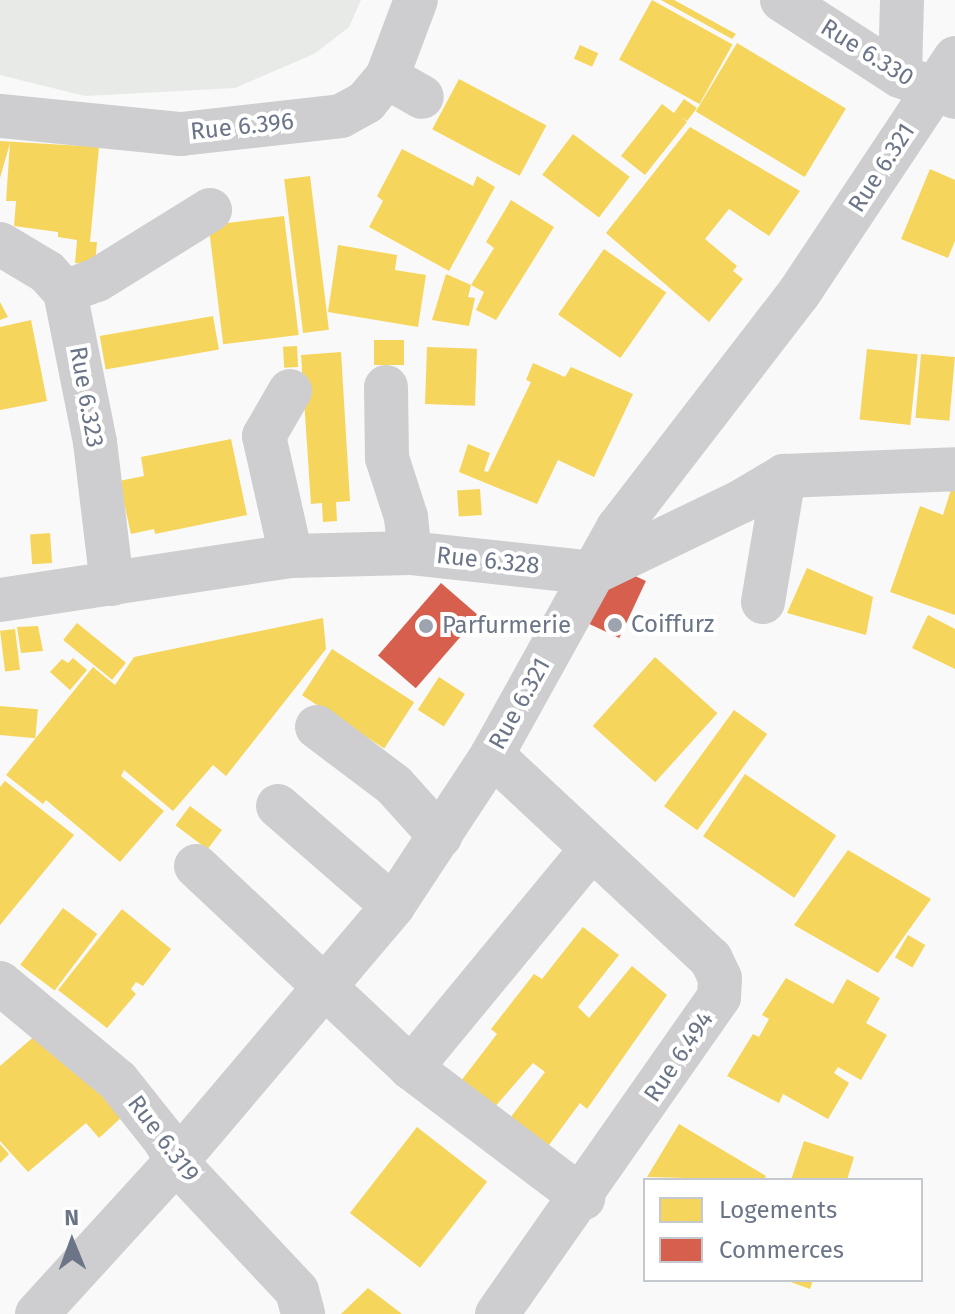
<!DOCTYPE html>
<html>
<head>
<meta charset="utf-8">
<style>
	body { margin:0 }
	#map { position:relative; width:955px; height:1314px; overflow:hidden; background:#f9f9f9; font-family:"Fira Sans",sans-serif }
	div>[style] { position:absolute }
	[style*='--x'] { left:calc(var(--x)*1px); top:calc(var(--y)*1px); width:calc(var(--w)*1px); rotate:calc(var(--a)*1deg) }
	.green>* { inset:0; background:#e7eae6 }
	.homes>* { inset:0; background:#f6d55c; transform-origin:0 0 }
	.shops>* { inset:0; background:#d6604d; transform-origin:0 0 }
	.minor>* { height:44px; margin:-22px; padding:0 22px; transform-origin:22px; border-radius:22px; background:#ceced0 }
	.dots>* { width:22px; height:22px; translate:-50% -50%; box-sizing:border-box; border:4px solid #fff; border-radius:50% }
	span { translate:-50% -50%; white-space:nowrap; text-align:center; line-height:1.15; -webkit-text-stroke:8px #fff; paint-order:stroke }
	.street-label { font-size:24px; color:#6b7587 }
	.poi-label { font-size:24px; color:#6b7587 }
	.left { translate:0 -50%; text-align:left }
	.legend { position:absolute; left:643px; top:1178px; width:280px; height:104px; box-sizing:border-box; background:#fff; border:2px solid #c4c8cf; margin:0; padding:10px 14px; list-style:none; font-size:24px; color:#6b7587 }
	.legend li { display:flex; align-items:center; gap:16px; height:40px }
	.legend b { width:40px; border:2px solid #c4c8cf }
	.north { position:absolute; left:32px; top:1202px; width:80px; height:80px; -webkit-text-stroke:6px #fff; paint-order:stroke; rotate:359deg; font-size:22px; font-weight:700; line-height:32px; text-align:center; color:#6b7587 }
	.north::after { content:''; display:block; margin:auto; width:28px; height:36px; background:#6b7587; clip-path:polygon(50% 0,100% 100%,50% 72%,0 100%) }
</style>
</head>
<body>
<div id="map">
	<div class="green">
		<i style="clip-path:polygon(0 0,361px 0,349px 27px,314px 54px,235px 88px,85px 96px,0 75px)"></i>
	</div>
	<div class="homes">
		<i style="left:652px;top:0;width:92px;height:68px;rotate:29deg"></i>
		<i style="clip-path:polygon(661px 0,674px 0,736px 34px,732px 39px)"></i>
		<i style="left:737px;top:43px;width:127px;height:80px;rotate:31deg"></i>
		<i style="left:580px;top:45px;width:20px;height:15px;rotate:24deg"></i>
		<i style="left:459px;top:79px;width:99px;height:57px;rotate:28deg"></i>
		<i style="clip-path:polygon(684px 99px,697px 108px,687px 121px,680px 116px,687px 122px,645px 175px,621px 156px,662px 104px,674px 113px)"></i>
		<i style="clip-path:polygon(690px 127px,800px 191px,769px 236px,729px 209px,705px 239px,737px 266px,733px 271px,743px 279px,709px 322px,606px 233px)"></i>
		<i style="left:573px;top:134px;width:71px;height:51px;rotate:37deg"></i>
		<i style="clip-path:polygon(0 141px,99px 147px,90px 242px,97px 242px,95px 264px,75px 263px,77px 240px,58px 237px,58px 232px,14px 226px,16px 201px,6px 201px,10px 143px,0 178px)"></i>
		<i style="clip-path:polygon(402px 149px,473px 186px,477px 176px,495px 187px,449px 271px,369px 227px,383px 201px,377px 196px)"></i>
		<i style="clip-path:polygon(930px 169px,955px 180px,955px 241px,948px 258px,901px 239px)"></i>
		<i style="left:310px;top:176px;width:155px;height:26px;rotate:83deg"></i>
		<i style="clip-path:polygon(511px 200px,554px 227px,496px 320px,476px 310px,484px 292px,471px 285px,494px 248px,486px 242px)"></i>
		<i style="left:284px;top:216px;width:120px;height:76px;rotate:83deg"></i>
		<i style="clip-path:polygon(338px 245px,397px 255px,395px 270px,426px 275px,418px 327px,328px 312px)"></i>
		<i style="left:604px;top:249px;width:76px;height:80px;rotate:35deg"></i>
		<i style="clip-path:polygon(446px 274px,471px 285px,468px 297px,475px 298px,469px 326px,432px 320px)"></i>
		<i style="clip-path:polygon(0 302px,8px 317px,0 320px)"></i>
		<i style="left:213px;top:316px;width:34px;height:115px;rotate:80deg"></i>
		<i style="clip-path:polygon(31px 320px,47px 401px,0 410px,0 327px)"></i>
		<i style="left:374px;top:340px;width:30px;height:25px"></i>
		<i style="left:297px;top:346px;width:21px;height:14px;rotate:87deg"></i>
		<i style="left:427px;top:347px;width:50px;height:57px;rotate:2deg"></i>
		<i style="left:867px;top:349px;width:51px;height:71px;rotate:6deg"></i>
		<i style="clip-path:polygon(341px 352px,350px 501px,336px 502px,337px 521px,323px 522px,322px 503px,311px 504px,301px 355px)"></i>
		<i style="left:921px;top:354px;width:34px;height:64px;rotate:5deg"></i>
		<i style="clip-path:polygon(533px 363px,565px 377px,571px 367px,633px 394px,594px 477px,558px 460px,537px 504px,459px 472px,468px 444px,490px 453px,484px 471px,488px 472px,531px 382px,526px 380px)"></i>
		<i style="clip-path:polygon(231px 439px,247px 515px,155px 534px,154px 529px,131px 534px,119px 481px,144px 476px,141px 457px)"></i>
		<i style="clip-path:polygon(955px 477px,955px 615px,890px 592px,920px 506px,943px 515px)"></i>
		<i style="left:480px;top:489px;width:26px;height:23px;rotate:86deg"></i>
		<i style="left:50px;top:533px;width:30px;height:20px;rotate:86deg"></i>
		<i style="clip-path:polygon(807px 568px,873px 597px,866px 635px,787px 613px)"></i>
		<i style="clip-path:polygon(928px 615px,955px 629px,955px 669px,912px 648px)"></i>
		<i style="clip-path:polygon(323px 618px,326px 649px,226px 776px,213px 765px,173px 811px,124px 770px,121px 776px,164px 811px,120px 862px,46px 800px,43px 804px,6px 775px,93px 667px,115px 685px,134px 657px)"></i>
		<i style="left:77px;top:623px;width:63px;height:22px;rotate:39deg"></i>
		<i style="clip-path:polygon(38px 626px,43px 651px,21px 653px,17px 627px)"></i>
		<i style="left:15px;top:629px;width:41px;height:15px;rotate:83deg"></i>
		<i style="left:332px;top:649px;width:98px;height:55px;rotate:33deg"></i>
		<i style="left:655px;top:657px;width:84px;height:93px;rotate:42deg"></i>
		<i style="clip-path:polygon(73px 658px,87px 670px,70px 690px,50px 672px,62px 659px,68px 663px)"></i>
		<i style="left:439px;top:677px;width:31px;height:39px;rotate:33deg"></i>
		<i style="left:0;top:706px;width:38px;height:29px;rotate:5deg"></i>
		<i style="left:734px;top:710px;width:41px;height:119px;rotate:36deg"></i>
		<i style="left:745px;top:774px;width:110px;height:75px;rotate:34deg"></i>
		<i style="clip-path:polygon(5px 781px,74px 835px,0 925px,0 787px)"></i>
		<i style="left:190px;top:806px;width:40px;height:24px;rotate:37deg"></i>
		<i style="clip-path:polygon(848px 850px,931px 899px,878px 973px,794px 925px)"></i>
		<i style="left:63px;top:908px;width:43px;height:71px;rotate:37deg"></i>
		<i style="clip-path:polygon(122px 909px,171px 949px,143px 986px,136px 982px,131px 989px,136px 994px,107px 1028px,58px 990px)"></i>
		<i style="clip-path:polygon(583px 927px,619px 955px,578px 1007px,589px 1018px,632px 966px,667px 995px,587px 1109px,580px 1103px,543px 1153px,504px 1126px,545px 1072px,533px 1063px,493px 1109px,457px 1086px,497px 1034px,491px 1029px,534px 974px,542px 979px)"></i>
		<i style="left:908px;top:935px;width:20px;height:26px;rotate:30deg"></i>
		<i style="clip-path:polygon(786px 978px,833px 1004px,847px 979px,880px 998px,866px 1023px,887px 1035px,861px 1080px,838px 1067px,834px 1073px,849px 1083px,828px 1119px,783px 1094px,779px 1103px,727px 1076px,753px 1034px,759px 1037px,769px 1019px,762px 1015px)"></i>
		<i style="clip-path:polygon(45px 1027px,122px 1117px,99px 1138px,86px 1123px,28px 1172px,0 1141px,0 1066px)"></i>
		<i style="clip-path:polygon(679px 1124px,766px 1176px,764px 1180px,647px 1177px)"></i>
		<i style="left:417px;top:1127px;width:89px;height:109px;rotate:38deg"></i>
		<i style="clip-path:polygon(804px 1141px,854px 1157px,847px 1180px,791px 1180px)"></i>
		<i style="clip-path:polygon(0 1144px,9px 1154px,0 1163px)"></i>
		<i style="clip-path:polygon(785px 1280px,813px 1280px,810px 1289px)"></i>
		<i style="clip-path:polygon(368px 1288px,402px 1314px,341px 1314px)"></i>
	</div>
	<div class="shops">
		<i style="left:616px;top:567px;width:33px;height:63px;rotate:25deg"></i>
		<i style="left:441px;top:583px;width:50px;height:96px;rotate:41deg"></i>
	</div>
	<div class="minor">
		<i style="--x:782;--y:0;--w:140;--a:32.8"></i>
		<i style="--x:900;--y:76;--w:59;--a:20.9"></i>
		<i style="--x:900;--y:76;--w:76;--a:-88.5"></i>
		<i style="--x:387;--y:77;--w:40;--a:29.7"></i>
		<i style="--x:0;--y:116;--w:182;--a:5.7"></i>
		<i style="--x:181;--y:134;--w:161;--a:-6.4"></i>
		<i style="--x:341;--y:116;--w:29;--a:-29"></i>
		<i style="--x:366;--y:102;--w:33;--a:-50"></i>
		<i style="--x:387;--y:77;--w:82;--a:-69.4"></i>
		<i style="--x:0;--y:244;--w:55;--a:30.8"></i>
		<i style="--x:47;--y:272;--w:27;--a:48"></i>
		<i style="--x:65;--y:292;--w:153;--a:78.7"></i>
		<i style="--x:95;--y:442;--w:143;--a:83.2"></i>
		<i style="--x:65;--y:292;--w:34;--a:-21"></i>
		<i style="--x:97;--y:280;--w:133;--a:-31.8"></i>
		<i style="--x:386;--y:387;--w:71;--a:89.2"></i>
		<i style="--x:387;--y:458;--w:62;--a:72.1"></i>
		<i style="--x:406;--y:517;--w:36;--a:84"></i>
		<i style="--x:290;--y:391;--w:52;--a:120"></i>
		<i style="--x:264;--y:436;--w:123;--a:77.3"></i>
		<i style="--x:0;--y:600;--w:294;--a:-8.6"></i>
		<i style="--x:291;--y:556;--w:119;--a:-1.4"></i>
		<i style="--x:410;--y:553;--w:184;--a:6.2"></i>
		<i style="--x:593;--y:573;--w:165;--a:-25.8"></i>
		<i style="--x:742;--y:501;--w:49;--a:-30.8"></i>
		<i style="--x:784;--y:476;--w:171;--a:-2.3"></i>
		<i style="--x:763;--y:602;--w:128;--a:-80.5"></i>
		<i style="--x:317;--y:727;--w:96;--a:37"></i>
		<i style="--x:394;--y:785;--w:69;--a:48"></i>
		<i style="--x:492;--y:755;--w:299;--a:43"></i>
		<i style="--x:711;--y:959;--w:21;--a:65"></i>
		<i style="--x:720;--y:978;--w:19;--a:93"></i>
		<i style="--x:719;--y:997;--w:387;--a:125"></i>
		<i style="--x:278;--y:806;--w:152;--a:41"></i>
		<i style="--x:196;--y:866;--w:295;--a:43.2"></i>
		<i style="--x:411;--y:1068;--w:216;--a:37.1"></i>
		<i style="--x:0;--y:983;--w:153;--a:39.7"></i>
		<i style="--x:118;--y:1081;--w:75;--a:51.5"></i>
		<i style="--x:165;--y:1140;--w:25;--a:63"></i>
		<i style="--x:176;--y:1162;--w:177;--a:46.8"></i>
		<i style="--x:297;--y:1291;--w:24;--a:75"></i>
		<i style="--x:411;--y:1068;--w:283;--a:-50.5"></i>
		<i style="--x:37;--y:1314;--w:206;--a:-47.6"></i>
		<i style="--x:176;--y:1162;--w:336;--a:-49.7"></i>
		<i style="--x:393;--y:906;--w:181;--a:-56.7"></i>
		<i style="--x:492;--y:755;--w:260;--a:-61"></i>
		<i style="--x:618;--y:528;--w:297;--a:-52.4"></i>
		<i style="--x:799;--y:293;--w:282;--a:-56.4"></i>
	</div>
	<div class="dots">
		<i style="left:615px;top:625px;background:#9da3af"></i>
		<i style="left:426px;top:626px;background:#9da3af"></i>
	</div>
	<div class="street-label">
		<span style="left:867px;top:53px;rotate:32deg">Rue 6.330</span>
		<span style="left:242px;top:127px;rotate:-6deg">Rue 6.396</span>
		<span style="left:882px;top:168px;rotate:-57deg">Rue 6.321</span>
		<span style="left:86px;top:397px;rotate:80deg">Rue 6.323</span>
		<span style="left:488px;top:561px;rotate:6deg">Rue 6.328</span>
		<span style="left:520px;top:704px;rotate:-61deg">Rue 6.321</span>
		<span style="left:679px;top:1057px;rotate:-56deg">Rue 6.494</span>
		<span style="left:163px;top:1139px;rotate:53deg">Rue 6.319</span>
	</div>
	<div class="poi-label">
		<span class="left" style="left:631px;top:625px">Coiffurz</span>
		<span class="left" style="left:442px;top:626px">Parfurmerie</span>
	</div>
	<ul class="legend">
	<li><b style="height:22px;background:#f6d55c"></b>Logements</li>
	<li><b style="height:22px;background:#d6604d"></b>Commerces</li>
	</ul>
	<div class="north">N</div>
</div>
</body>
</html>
